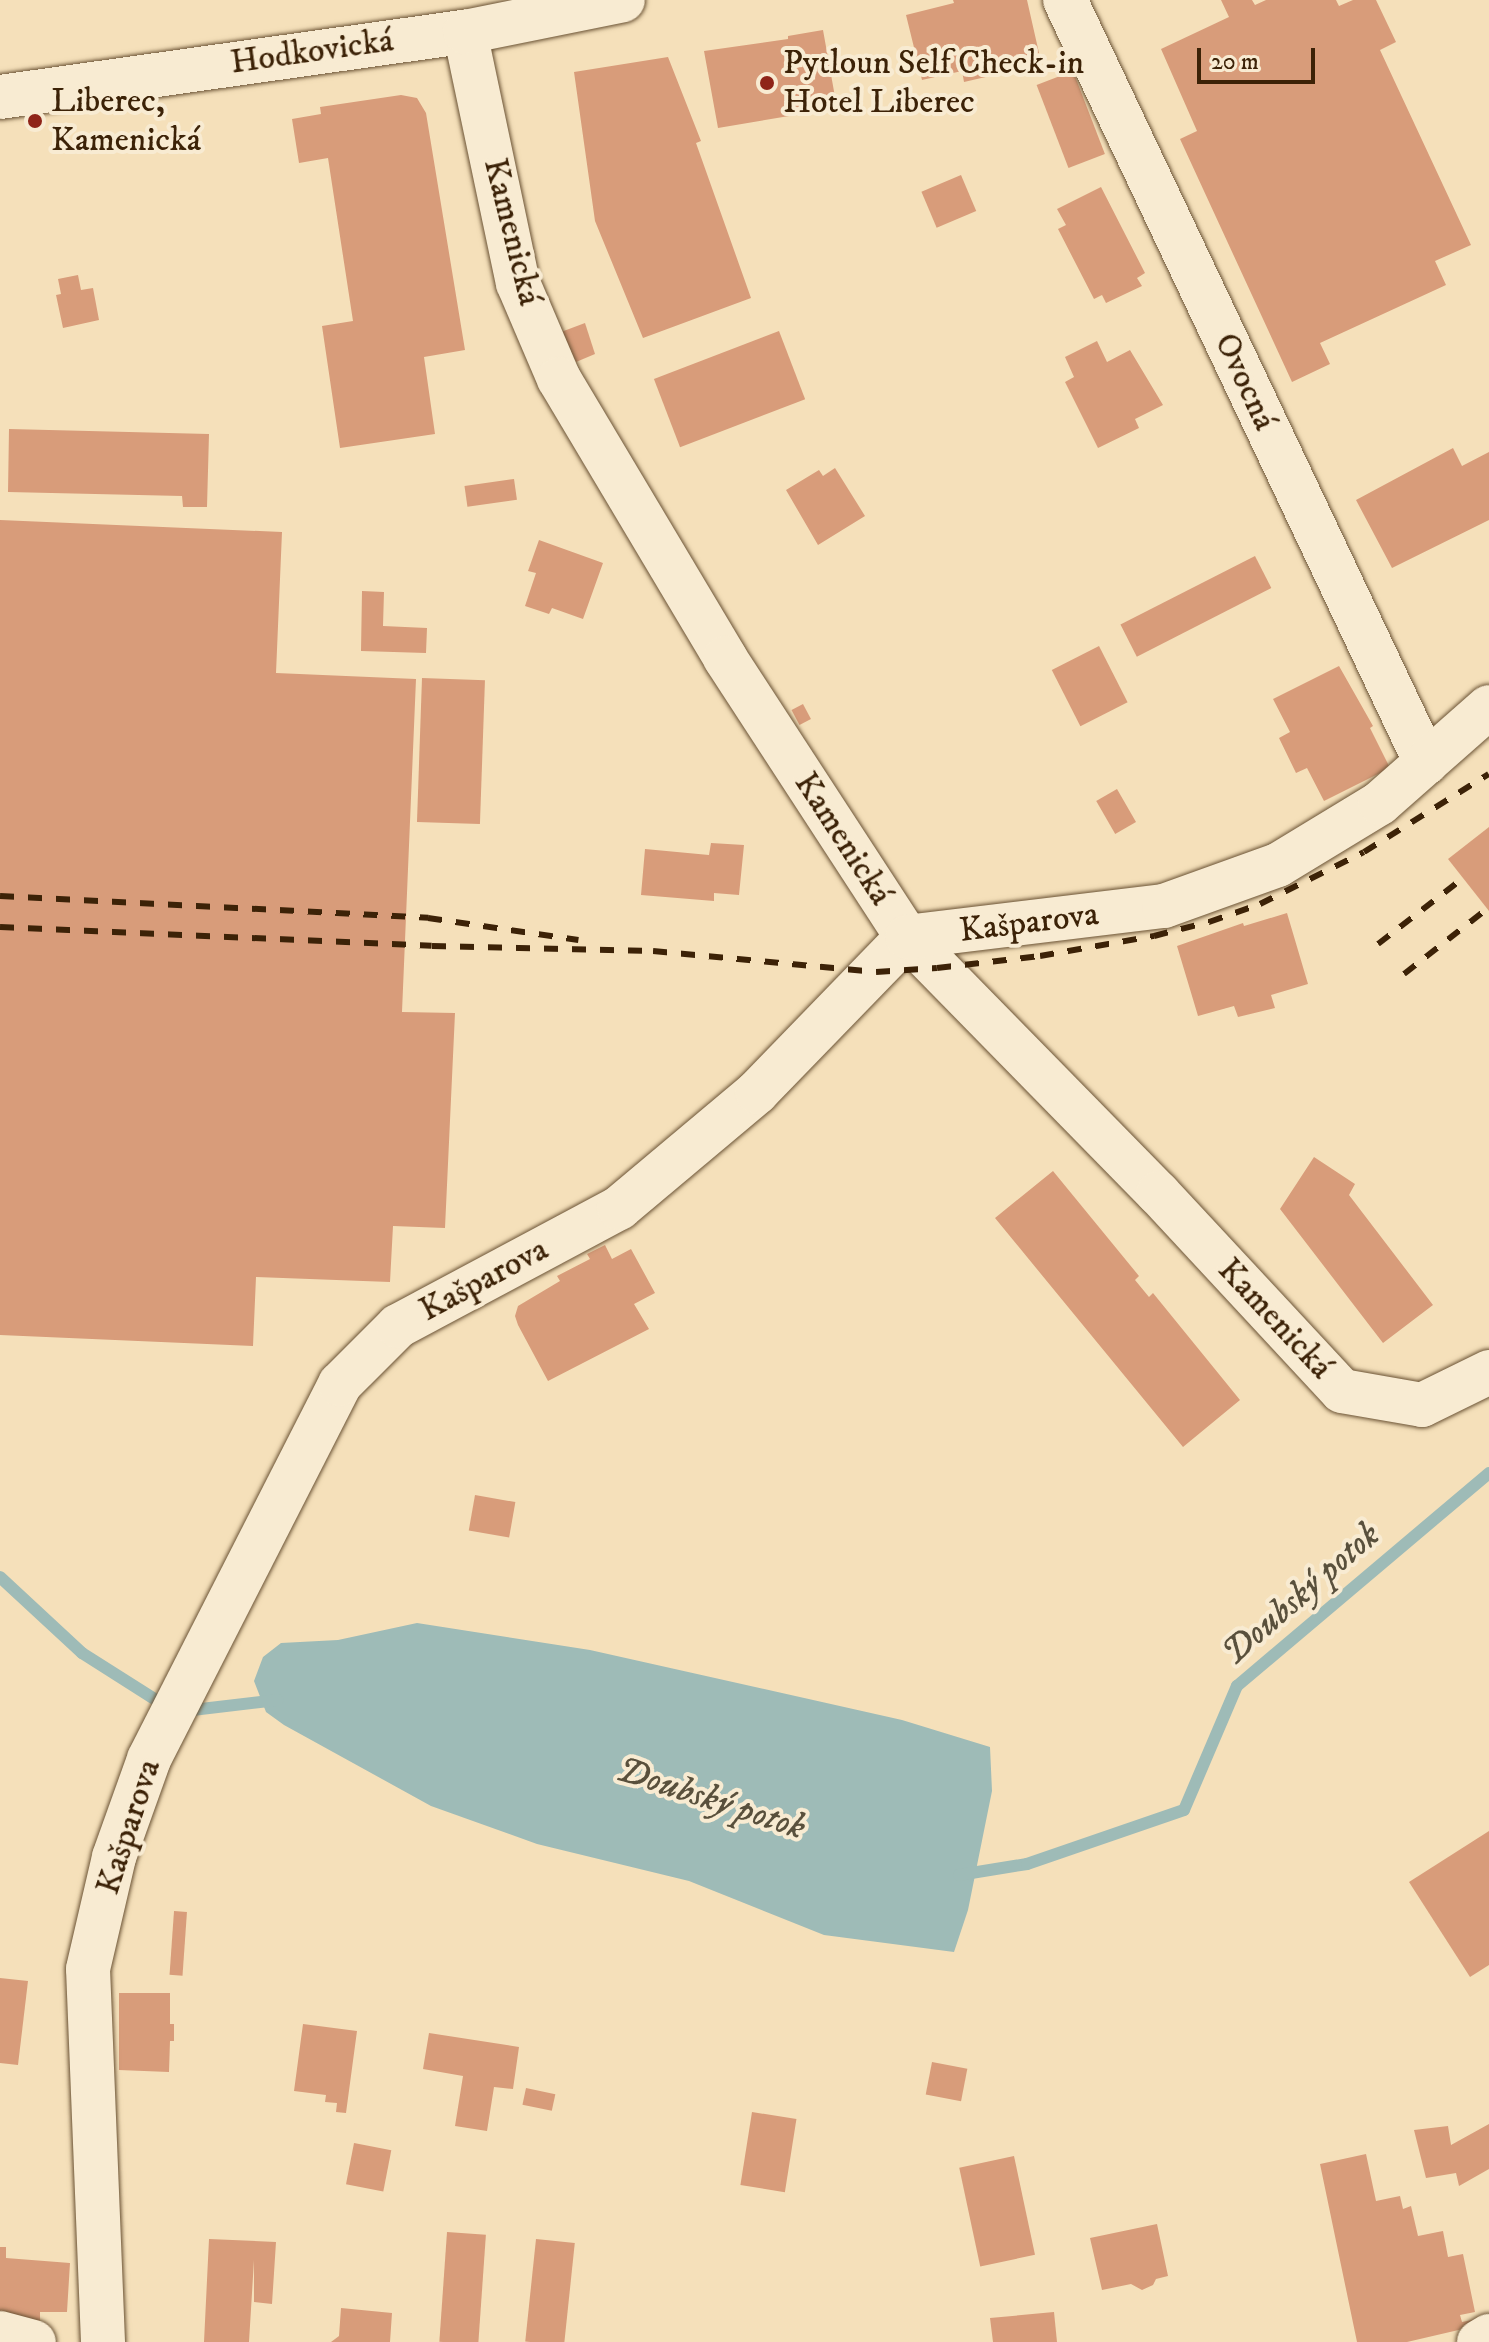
<!DOCTYPE html>
<html>
<head>
<meta charset="utf-8">
<style>
	body { margin:0 }
	#map { position:relative; width:1489px; height:2342px; overflow:hidden; background:#f5e0ba; font-family:"IM FELL DW Pica",serif }
	div>[style] { position:absolute }
	[style*='--x'] { left:calc(var(--x)*1px); top:calc(var(--y)*1px); width:calc(var(--w)*1px); rotate:calc(var(--a)*1deg) }
	.water>* { inset:0; background:#9ebbb7 }
	.stream>* { height:12px; margin:-6px; padding:0 6px; transform-origin:6px; border-radius:6px; background:#9ebbb7 }
	.building>* { inset:0; background:#d89c7a; transform-origin:0 0 }
	.roads { filter:drop-shadow(0 0 2px #6a5234) drop-shadow(0 0 2px #6a5234) }
	.minor>* { height:44px; margin:-22px; padding:0 22px; transform-origin:22px; border-radius:22px; background:#f8ebd2 }
	.rail>* { height:6px; margin-top:-3px; transform-origin:0; background:repeating-linear-gradient(90deg,#3c2207 0 14px,transparent 0 28px) }
	.dots>* { width:22px; height:22px; translate:-50% -50%; box-sizing:border-box; border:4px solid #f8ebd2; border-radius:50% }
	span { translate:-50% -50%; white-space:nowrap; text-align:center; line-height:1.15; -webkit-text-stroke:8px #f8ebd2; paint-order:stroke }
	.street-label { font-size:34px; color:#3c2207 }
	.poi-label { font-size:34px; color:#3c2207 }
	.left { translate:0 -50%; text-align:left }
	.water-label { font-size:36px; color:#59503c; font-style:italic }
	.scale { position:absolute; left:1197px; top:48px; width:118px; height:36px; box-sizing:border-box; border:4px solid #3c2207; border-top:0; padding-left:10px; font-size:24px; line-height:28px; white-space:nowrap; color:#3c2207; -webkit-text-stroke:6px #f8ebd2; paint-order:stroke }
</style>
</head>
<body>
<div id="map">
	<div class="water">
		<i style="clip-path:polygon(417px 1623px,590px 1650px,902px 1720px,990px 1747px,992px 1791px,968px 1910px,954px 1952px,824px 1935px,689px 1881px,537px 1844px,431px 1806px,284px 1725px,266px 1712px,254px 1681px,263px 1657px,281px 1643px,338px 1640px)"></i>
	</div>
	<div class="stream">
		<i style="--x:0;--y:1577;--w:112;--a:42.8"></i>
		<i style="--x:82;--y:1653;--w:101;--a:32.4"></i>
		<i style="--x:184;--y:1711;--w:94;--a:-6.7"></i>
		<i style="--x:959;--y:1875;--w:69;--a:-9.2"></i>
		<i style="--x:1027;--y:1864;--w:166;--a:-19"></i>
		<i style="--x:1184;--y:1810;--w:135;--a:-66.9"></i>
		<i style="--x:1237;--y:1686;--w:330;--a:-40.2"></i>
	</div>
	<div class="building">
		<i style="clip-path:polygon(953px 0,1027px 0,1039px 53px,1000px 62px,1003px 73px,964px 82px,962px 71px,922px 80px,906px 15px,954px 3px)"></i>
		<i style="clip-path:polygon(1221px 0,1252px 0,1255px 5px,1266px 0,1336px 0,1339px 6px,1353px 0,1376px 0,1396px 42px,1380px 50px,1471px 245px,1435px 261px,1446px 285px,1320px 343px,1330px 364px,1292px 382px,1180px 139px,1197px 131px,1161px 49px,1229px 17px)"></i>
		<i style="clip-path:polygon(823px 30px,837px 108px,718px 128px,704px 51px,788px 39px,788px 36px)"></i>
		<i style="clip-path:polygon(668px 57px,701px 141px,696px 143px,751px 298px,643px 338px,595px 221px,574px 72px)"></i>
		<i style="left:1073px;top:71px;width:89px;height:39px;rotate:69deg"></i>
		<i style="clip-path:polygon(401px 95px,417px 98px,426px 113px,465px 350px,424px 357px,435px 434px,340px 448px,322px 326px,353px 321px,328px 158px,299px 163px,292px 119px,321px 114px,320px 107px)"></i>
		<i style="left:961px;top:175px;width:39px;height:43px;rotate:67deg"></i>
		<i style="clip-path:polygon(1101px 187px,1145px 273px,1137px 278px,1142px 286px,1106px 303px,1102px 295px,1094px 299px,1058px 229px,1066px 225px,1057px 209px)"></i>
		<i style="clip-path:polygon(78px 275px,81px 290px,93px 288px,99px 320px,63px 328px,56px 295px,61px 294px,58px 279px)"></i>
		<i style="clip-path:polygon(585px 323px,595px 354px,576px 362px,561px 332px)"></i>
		<i style="left:779px;top:331px;width:73px;height:134px;rotate:69deg"></i>
		<i style="clip-path:polygon(1097px 341px,1107px 362px,1130px 350px,1163px 405px,1135px 419px,1139px 428px,1098px 448px,1065px 382px,1074px 377px,1065px 357px)"></i>
		<i style="clip-path:polygon(9px 429px,209px 434px,207px 507px,183px 507px,182px 496px,8px 492px)"></i>
		<i style="clip-path:polygon(1453px 448px,1462px 466px,1489px 452px,1489px 520px,1392px 568px,1356px 500px)"></i>
		<i style="clip-path:polygon(835px 468px,865px 516px,818px 545px,786px 490px,819px 470px,823px 476px)"></i>
		<i style="left:514px;top:479px;width:21px;height:50px;rotate:82deg"></i>
		<i style="clip-path:polygon(0 520px,282px 532px,276px 673px,416px 679px,402px 1012px,455px 1013px,445px 1228px,393px 1226px,390px 1282px,256px 1277px,253px 1346px,0 1335px)"></i>
		<i style="clip-path:polygon(539px 540px,603px 563px,583px 619px,552px 608px,549px 614px,525px 606px,536px 573px,528px 571px)"></i>
		<i style="left:1255px;top:556px;width:36px;height:151px;rotate:63deg"></i>
		<i style="clip-path:polygon(362px 591px,384px 592px,383px 626px,427px 628px,426px 653px,361px 651px)"></i>
		<i style="left:1099px;top:646px;width:63px;height:53px;rotate:63deg"></i>
		<i style="clip-path:polygon(1339px 666px,1373px 726px,1370px 728px,1390px 768px,1324px 801px,1307px 768px,1296px 773px,1279px 738px,1290px 732px,1273px 699px)"></i>
		<i style="left:422px;top:678px;width:63px;height:144px;rotate:2deg"></i>
		<i style="left:803px;top:704px;width:17px;height:13px;rotate:62deg"></i>
		<i style="left:1117px;top:789px;width:38px;height:24px;rotate:60deg"></i>
		<i style="clip-path:polygon(1489px 827px,1489px 911px,1448px 859px)"></i>
		<i style="clip-path:polygon(711px 843px,744px 845px,739px 895px,714px 893px,714px 901px,641px 895px,645px 849px,709px 855px)"></i>
		<i style="clip-path:polygon(1287px 913px,1308px 984px,1271px 995px,1275px 1008px,1238px 1017px,1234px 1006px,1198px 1016px,1177px 946px,1243px 923px,1244px 926px)"></i>
		<i style="clip-path:polygon(1314px 1157px,1355px 1184px,1349px 1195px,1433px 1305px,1383px 1343px,1280px 1209px)"></i>
		<i style="clip-path:polygon(1053px 1171px,1139px 1276px,1135px 1280px,1149px 1297px,1153px 1293px,1240px 1400px,1183px 1447px,995px 1218px)"></i>
		<i style="clip-path:polygon(605px 1245px,612px 1259px,631px 1249px,655px 1293px,634px 1304px,649px 1329px,548px 1381px,518px 1325px,515px 1316px,518px 1306px,560px 1281px,557px 1276px,590px 1259px,587px 1254px)"></i>
		<i style="left:475px;top:1495px;width:41px;height:36px;rotate:10deg"></i>
		<i style="clip-path:polygon(1489px 1831px,1489px 1965px,1470px 1977px,1409px 1882px)"></i>
		<i style="left:174px;top:1911px;width:13px;height:64px;rotate:4deg"></i>
		<i style="clip-path:polygon(0 1978px,28px 1981px,18px 2065px,0 2063px)"></i>
		<i style="clip-path:polygon(119px 1993px,170px 1993px,170px 2024px,174px 2024px,174px 2041px,170px 2041px,169px 2072px,119px 2070px)"></i>
		<i style="clip-path:polygon(303px 2024px,357px 2031px,346px 2113px,336px 2112px,337px 2103px,325px 2102px,326px 2095px,294px 2091px)"></i>
		<i style="clip-path:polygon(429px 2033px,519px 2047px,513px 2089px,494px 2087px,487px 2131px,455px 2126px,463px 2076px,423px 2069px)"></i>
		<i style="left:932px;top:2062px;width:36px;height:33px;rotate:11deg"></i>
		<i style="left:526px;top:2088px;width:30px;height:17px;rotate:12deg"></i>
		<i style="left:752px;top:2112px;width:45px;height:74px;rotate:9deg"></i>
		<i style="clip-path:polygon(1489px 2124px,1489px 2169px,1459px 2186px,1456px 2173px,1426px 2178px,1414px 2130px,1448px 2126px,1451px 2145px)"></i>
		<i style="left:354px;top:2143px;width:38px;height:42px;rotate:11deg"></i>
		<i style="clip-path:polygon(1366px 2154px,1376px 2201px,1400px 2196px,1403px 2209px,1411px 2206px,1418px 2236px,1443px 2231px,1448px 2257px,1463px 2254px,1475px 2312px,1460px 2315px,1462px 2322px,1477px 2319px,1480px 2325px,1407px 2342px,1357px 2342px,1320px 2164px)"></i>
		<i style="left:1014px;top:2156px;width:101px;height:56px;rotate:78deg"></i>
		<i style="clip-path:polygon(1157px 2224px,1168px 2276px,1156px 2279px,1153px 2285px,1142px 2290px,1131px 2284px,1102px 2290px,1090px 2238px)"></i>
		<i style="left:447px;top:2232px;width:39px;height:110px;rotate:4deg"></i>
		<i style="clip-path:polygon(209px 2239px,276px 2242px,272px 2304px,254px 2302px,254px 2260px,249px 2342px,204px 2342px)"></i>
		<i style="left:536px;top:2239px;width:39px;height:103px;rotate:6deg"></i>
		<i style="clip-path:polygon(0 2247px,6px 2247px,6px 2258px,70px 2263px,67px 2312px,40px 2312px,40px 2325px,0 2325px)"></i>
		<i style="clip-path:polygon(341px 2308px,392px 2313px,390px 2342px,331px 2342px,339px 2336px)"></i>
		<i style="clip-path:polygon(1054px 2312px,1057px 2342px,993px 2342px,990px 2318px)"></i>
	</div>
	<div class="roads">
		<div class="minor">
			<i style="--x:1065;--y:0;--w:844;--a:64.68"></i>
			<i style="--x:465;--y:32;--w:257;--a:78.1"></i>
			<i style="--x:518;--y:283;--w:104;--a:66.9"></i>
			<i style="--x:559;--y:379;--w:325;--a:59.2"></i>
			<i style="--x:725;--y:658;--w:333;--a:56.9"></i>
			<i style="--x:907;--y:937;--w:359;--a:45.6"></i>
			<i style="--x:1158;--y:1193;--w:270;--a:47.1"></i>
			<i style="--x:1342;--y:1391;--w:81;--a:9.9"></i>
			<i style="--x:1422;--y:1405;--w:75;--a:-26.2"></i>
			<i style="--x:0;--y:97;--w:470;--a:-8"></i>
			<i style="--x:465;--y:32;--w:161;--a:-11.4"></i>
			<i style="--x:0;--y:2333;--w:35;--a:15"></i>
			<i style="--x:103;--y:2342;--w:373;--a:-92.3"></i>
			<i style="--x:88;--y:1969;--w:115;--a:-76.9"></i>
			<i style="--x:114;--y:1857;--w:104;--a:-70.3"></i>
			<i style="--x:149;--y:1759;--w:421;--a:-63"></i>
			<i style="--x:340;--y:1384;--w:82;--a:-45"></i>
			<i style="--x:398;--y:1326;--w:251;--a:-28.1"></i>
			<i style="--x:619;--y:1208;--w:180;--a:-40"></i>
			<i style="--x:757;--y:1092;--w:216;--a:-45.9"></i>
			<i style="--x:907;--y:937;--w:259;--a:-6.9"></i>
			<i style="--x:1164;--y:906;--w:121;--a:-19.8"></i>
			<i style="--x:1278;--y:865;--w:119;--a:-31.3"></i>
			<i style="--x:1380;--y:803;--w:145;--a:-41.4"></i>
			<i style="--x:1479;--y:2342;--w:12;--a:-31"></i>
		</div>
	</div>
	<div class="rail">
		<i style="--x:0;--y:896;--w:429;--a:2.9"></i>
		<i style="--x:428;--y:918;--w:152;--a:8.3"></i>
		<i style="--x:0;--y:927;--w:432;--a:2.5"></i>
		<i style="--x:432;--y:946;--w:221;--a:1.3"></i>
		<i style="--x:653;--y:951;--w:224;--a:5.4"></i>
		<i style="--x:876;--y:972;--w:61;--a:-3.8"></i>
		<i style="--x:937;--y:968;--w:104;--a:-6.6"></i>
		<i style="--x:1040;--y:956;--w:116;--a:-10"></i>
		<i style="--x:1154;--y:936;--w:57;--a:-14.3"></i>
		<i style="--x:1209;--y:922;--w:54;--a:-19.4"></i>
		<i style="--x:1260;--y:904;--w:116;--a:-26.6"></i>
		<i style="--x:1364;--y:852;--w:147;--a:-32"></i>
		<i style="--x:1378;--y:944;--w:108;--a:-37.8"></i>
		<i style="--x:1404;--y:974;--w:105;--a:-38.1"></i>
	</div>
	<div class="dots">
		<i style="left:767px;top:83px;background:#8f2418"></i>
		<i style="left:35px;top:121px;background:#8f2418"></i>
	</div>
	<div class="street-label">
		<span style="left:312px;top:52px;rotate:-8deg">Hodkovická</span>
		<span style="left:512px;top:232px;rotate:76deg">Kamenická</span>
		<span style="left:1245px;top:382px;rotate:65deg">Ovocná</span>
		<span style="left:843px;top:839px;rotate:57deg">Kamenická</span>
		<span style="left:1029px;top:923px;rotate:-7deg">Kašparova</span>
		<span style="left:484px;top:1280px;rotate:-28deg">Kašparova</span>
		<span style="left:1275px;top:1319px;rotate:47deg">Kamenická</span>
		<span style="left:129px;top:1827px;rotate:-72deg">Kašparova</span>
	</div>
	<div class="poi-label">
		<span class="left" style="left:783px;top:83px">Pytloun Self Check-in<br>Hotel Liberec</span>
		<span class="left" style="left:51px;top:121px">Liberec,<br>Kamenická</span>
	</div>
	<div class="water-label">
		<span style="left:1301px;top:1594px;rotate:-41deg">Doubský potok</span>
		<span style="left:711px;top:1799px;rotate:18deg">Doubský potok</span>
	</div>
	<div class="scale">20 m</div>
</div>
</body>
</html>
